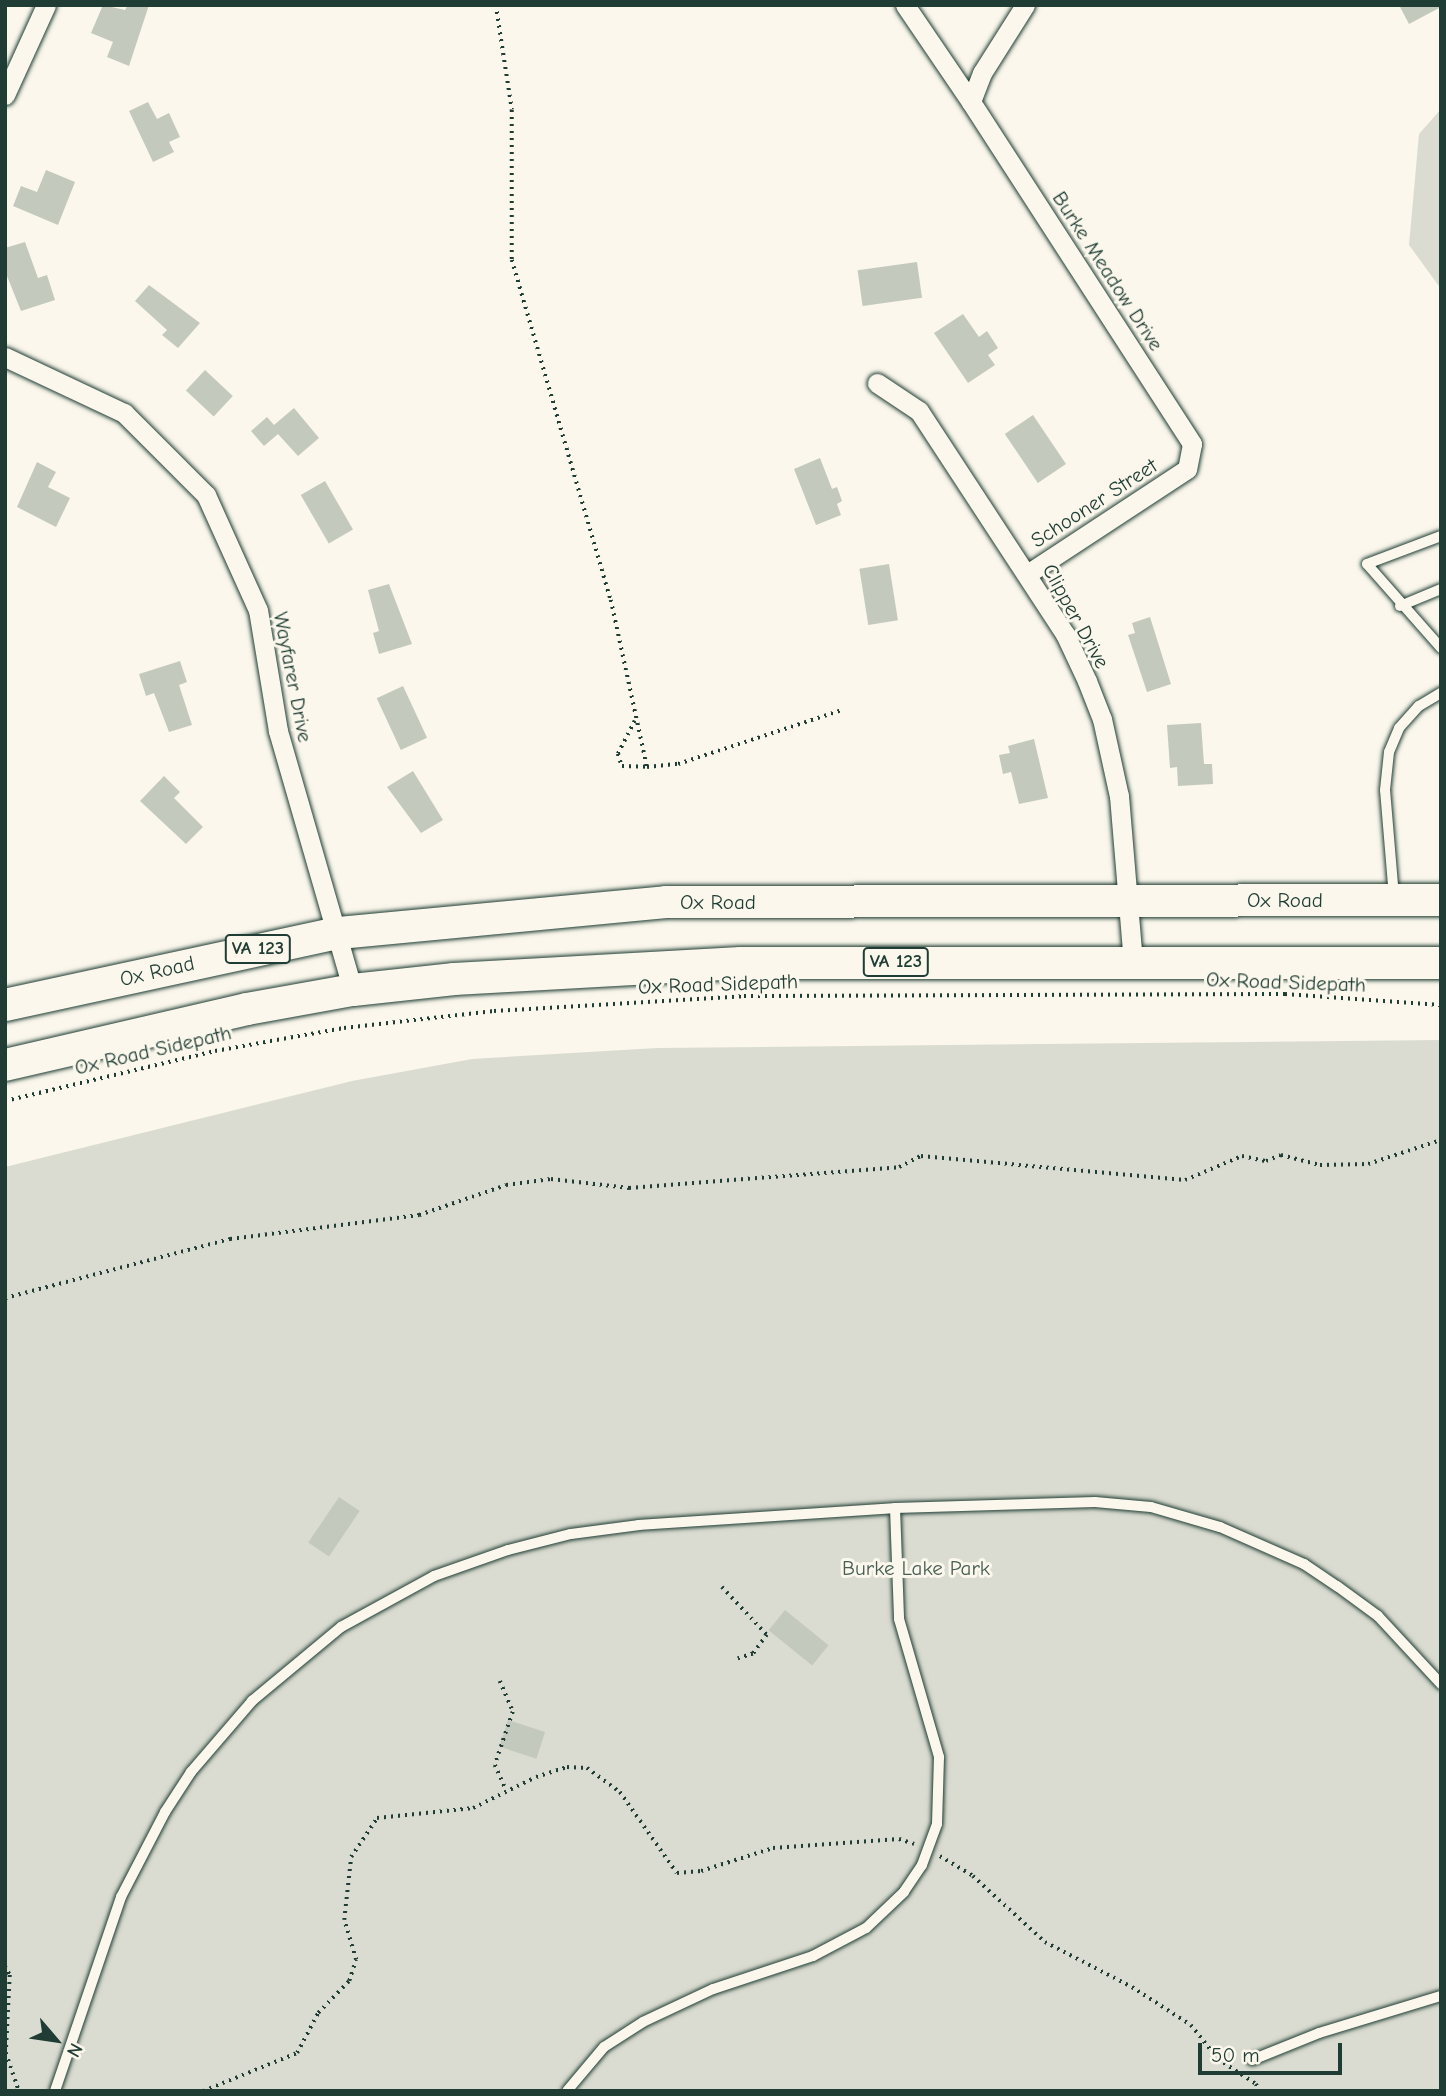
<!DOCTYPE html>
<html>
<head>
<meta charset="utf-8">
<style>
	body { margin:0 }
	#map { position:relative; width:1446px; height:2096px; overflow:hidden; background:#fbf7ec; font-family:"Comic Neue",sans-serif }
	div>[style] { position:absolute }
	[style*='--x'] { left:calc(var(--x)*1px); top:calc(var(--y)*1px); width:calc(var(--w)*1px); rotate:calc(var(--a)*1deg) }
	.green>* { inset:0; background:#dbdcd1 }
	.building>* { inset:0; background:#c4c9be; transform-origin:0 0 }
	.path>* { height:3.5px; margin-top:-1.75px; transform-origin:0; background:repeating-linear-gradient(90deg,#1f3d34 0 2px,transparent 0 7px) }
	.roads { filter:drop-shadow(0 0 2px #1f3d34) drop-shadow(0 0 2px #1f3d34) }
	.service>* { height:10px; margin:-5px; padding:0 5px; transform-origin:5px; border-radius:5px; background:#fbf7ec }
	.minor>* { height:19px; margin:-9.5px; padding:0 9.5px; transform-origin:9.5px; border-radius:9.5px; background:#fbf7ec }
	.trunk>* { height:32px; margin:-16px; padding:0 16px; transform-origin:16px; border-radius:16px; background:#fbf7ec }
	span { translate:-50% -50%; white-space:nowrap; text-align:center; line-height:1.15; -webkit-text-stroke:6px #fbf7ec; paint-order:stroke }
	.shield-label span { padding:2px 5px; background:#fbf7ec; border:2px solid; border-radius:5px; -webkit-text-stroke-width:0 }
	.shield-label { font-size:19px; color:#1f3d34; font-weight:700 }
	.street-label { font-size:21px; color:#1f3d34 }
	.park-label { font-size:21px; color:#455d53 }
	.frame { position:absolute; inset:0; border:7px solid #1f3d34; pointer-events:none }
	.north { position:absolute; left:21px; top:2005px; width:70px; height:70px; -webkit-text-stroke:5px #fbf7ec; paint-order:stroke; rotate:119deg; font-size:19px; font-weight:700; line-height:28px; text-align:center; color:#1f3d34 }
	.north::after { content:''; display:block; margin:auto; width:24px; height:32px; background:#1f3d34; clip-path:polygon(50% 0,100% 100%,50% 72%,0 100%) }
	.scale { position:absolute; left:1198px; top:2043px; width:144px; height:32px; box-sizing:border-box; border:4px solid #1f3d34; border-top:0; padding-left:9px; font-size:21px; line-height:24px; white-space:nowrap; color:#1f3d34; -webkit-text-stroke:5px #fbf7ec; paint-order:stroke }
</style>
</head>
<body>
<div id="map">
	<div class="green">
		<i style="clip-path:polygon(1441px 109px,1441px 289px,1409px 245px,1419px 134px)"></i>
		<i style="clip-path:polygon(1441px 1040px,1441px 2091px,5px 2091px,5px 1167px,352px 1081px,472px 1059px,657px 1048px)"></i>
	</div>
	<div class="building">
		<i style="clip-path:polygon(103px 5px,125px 10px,128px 5px,149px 5px,129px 66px,107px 57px,113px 42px,91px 33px)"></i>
		<i style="clip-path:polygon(1399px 5px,1441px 5px,1441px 7px,1409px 24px)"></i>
		<i style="clip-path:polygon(148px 102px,157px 119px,169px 113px,180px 137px,169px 142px,174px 152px,153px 162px,129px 111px)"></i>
		<i style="clip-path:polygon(46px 170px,75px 182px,58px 225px,13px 206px,21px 186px,37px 192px)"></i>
		<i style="clip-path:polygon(25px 242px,38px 278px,47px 275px,55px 300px,21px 311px,5px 271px,5px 248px)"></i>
		<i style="left:917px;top:262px;width:36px;height:60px;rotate:82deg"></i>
		<i style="clip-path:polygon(149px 285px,200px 323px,178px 348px,162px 335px,167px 330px,135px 301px)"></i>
		<i style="clip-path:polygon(963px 314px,979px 337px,987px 331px,998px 348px,988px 355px,995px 365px,968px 383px,934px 333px)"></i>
		<i style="left:205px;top:370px;width:38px;height:28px;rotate:43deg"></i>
		<i style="clip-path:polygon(294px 408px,319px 438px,298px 456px,278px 434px,264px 446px,251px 431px,267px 417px,274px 425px)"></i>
		<i style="left:1033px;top:415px;width:59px;height:34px;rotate:56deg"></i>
		<i style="clip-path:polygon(820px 458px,832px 489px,837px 487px,842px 501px,837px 504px,841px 515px,816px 525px,794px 469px)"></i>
		<i style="clip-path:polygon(37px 462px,56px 472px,48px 487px,70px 498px,56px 527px,17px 507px)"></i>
		<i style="left:325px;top:481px;width:56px;height:28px;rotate:60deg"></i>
		<i style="left:889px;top:564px;width:57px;height:30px;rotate:81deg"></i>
		<i style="clip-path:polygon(389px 584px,412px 644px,379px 654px,373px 633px,379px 631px,368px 590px)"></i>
		<i style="clip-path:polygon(1150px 617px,1171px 684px,1147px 692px,1128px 635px,1135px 633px,1132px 623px)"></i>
		<i style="clip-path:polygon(180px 661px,187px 682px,179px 685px,192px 725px,169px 732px,154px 693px,146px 696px,139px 674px)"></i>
		<i style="left:403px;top:686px;width:57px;height:29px;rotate:65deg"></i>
		<i style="clip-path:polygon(1201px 723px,1204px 764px,1212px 764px,1213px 784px,1178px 786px,1177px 767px,1170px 768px,1167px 725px)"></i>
		<i style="clip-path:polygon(1034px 739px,1048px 798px,1019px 804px,1011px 772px,1003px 774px,999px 755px,1010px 753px,1008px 746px)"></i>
		<i style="clip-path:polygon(413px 771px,443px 820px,421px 833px,387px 787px)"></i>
		<i style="clip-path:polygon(164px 776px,180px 792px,174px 798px,203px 827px,186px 844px,140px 801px)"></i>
		<i style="left:339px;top:1497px;width:25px;height:55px;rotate:34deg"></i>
		<i style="left:785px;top:1610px;width:56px;height:26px;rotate:39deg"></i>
		<i style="left:508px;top:1720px;width:39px;height:28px;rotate:18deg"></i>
	</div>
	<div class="path">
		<i style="--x:496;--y:5;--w:106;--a:81.3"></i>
		<i style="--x:512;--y:110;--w:150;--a:90"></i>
		<i style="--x:512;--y:260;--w:354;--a:73.8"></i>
		<i style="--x:611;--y:600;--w:171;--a:77.8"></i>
		<i style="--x:647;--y:767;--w:31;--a:-6"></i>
		<i style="--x:678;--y:764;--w:173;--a:-18.2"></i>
		<i style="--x:635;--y:721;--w:37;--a:117"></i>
		<i style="--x:618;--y:754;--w:13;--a:72"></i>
		<i style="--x:622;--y:766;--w:25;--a:2"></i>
		<i style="--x:5;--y:1101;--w:216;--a:-13.4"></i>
		<i style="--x:215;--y:1051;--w:131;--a:-10.1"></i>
		<i style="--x:344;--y:1028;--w:151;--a:-6.5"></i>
		<i style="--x:494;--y:1011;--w:250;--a:-3.4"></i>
		<i style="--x:744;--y:996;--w:541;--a:-0.21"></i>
		<i style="--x:1285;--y:994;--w:156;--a:4"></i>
		<i style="--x:5;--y:1298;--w:233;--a:-14.7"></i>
		<i style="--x:230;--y:1239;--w:191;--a:-7.2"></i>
		<i style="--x:419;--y:1215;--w:92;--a:-19"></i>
		<i style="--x:506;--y:1185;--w:45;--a:-7.6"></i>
		<i style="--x:551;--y:1179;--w:79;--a:6.6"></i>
		<i style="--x:629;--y:1188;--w:271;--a:-4.4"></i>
		<i style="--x:899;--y:1167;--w:25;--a:-27"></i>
		<i style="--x:921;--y:1156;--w:265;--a:5.2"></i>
		<i style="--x:1185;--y:1180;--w:62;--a:-22.8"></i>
		<i style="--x:1242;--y:1156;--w:25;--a:12"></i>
		<i style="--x:1266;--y:1161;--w:16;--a:-22"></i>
		<i style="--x:1281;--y:1155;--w:40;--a:14.4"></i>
		<i style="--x:1320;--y:1165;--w:48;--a:-1.2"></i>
		<i style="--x:1368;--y:1164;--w:77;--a:-18.2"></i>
		<i style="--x:722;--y:1587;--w:66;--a:46.8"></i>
		<i style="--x:767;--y:1635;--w:24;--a:126"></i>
		<i style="--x:753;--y:1654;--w:16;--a:162"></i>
		<i style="--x:500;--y:1681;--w:34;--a:67"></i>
		<i style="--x:513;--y:1712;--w:56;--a:108.8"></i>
		<i style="--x:495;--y:1765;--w:27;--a:66"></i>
		<i style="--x:940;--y:1856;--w:39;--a:31"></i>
		<i style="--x:973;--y:1876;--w:98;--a:42.5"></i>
		<i style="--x:1045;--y:1942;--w:98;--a:27.3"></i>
		<i style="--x:1132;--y:1987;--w:70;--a:32.8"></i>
		<i style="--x:1191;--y:2025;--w:43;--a:51.5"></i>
		<i style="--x:1218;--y:2059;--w:45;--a:33.3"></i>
		<i style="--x:1256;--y:2084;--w:8;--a:60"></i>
		<i style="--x:5;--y:1966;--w:10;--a:61"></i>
		<i style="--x:10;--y:1975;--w:78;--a:92.9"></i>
		<i style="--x:6;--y:2053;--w:40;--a:71.1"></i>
		<i style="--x:152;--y:2091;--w:29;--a:0"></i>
		<i style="--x:203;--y:2091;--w:101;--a:-22"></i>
		<i style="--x:297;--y:2053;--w:45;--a:-62.3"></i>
		<i style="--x:318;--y:2013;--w:45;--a:-45.9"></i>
		<i style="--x:349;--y:1981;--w:22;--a:-72"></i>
		<i style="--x:356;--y:1960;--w:42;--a:-106.7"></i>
		<i style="--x:344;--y:1920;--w:63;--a:-83.7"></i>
		<i style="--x:351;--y:1857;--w:47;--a:-56.3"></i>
		<i style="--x:377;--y:1818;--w:97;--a:-5.9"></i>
		<i style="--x:473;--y:1808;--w:70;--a:-26.2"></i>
		<i style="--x:536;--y:1777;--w:33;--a:-18"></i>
		<i style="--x:567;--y:1767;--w:20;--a:3"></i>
		<i style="--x:587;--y:1768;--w:41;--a:36"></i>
		<i style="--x:620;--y:1792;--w:99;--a:54.9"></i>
		<i style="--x:677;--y:1873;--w:24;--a:-5"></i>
		<i style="--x:701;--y:1871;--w:76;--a:-17.7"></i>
		<i style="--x:773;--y:1848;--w:126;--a:-4.1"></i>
		<i style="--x:899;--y:1839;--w:16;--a:18"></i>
	</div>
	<div class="roads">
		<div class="service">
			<i style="--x:1441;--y:536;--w:79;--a:159.3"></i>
			<i style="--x:1367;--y:564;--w:112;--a:48.6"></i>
			<i style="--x:1400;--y:606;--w:44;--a:-22.5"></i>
			<i style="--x:1394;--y:897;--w:107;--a:-94.8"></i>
			<i style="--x:1385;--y:790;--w:38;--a:-84"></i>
			<i style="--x:1389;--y:752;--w:26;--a:-67"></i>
			<i style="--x:1399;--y:728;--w:30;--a:-48"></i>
			<i style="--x:1419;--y:706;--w:26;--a:-31"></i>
			<i style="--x:895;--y:1508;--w:200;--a:-1.7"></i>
			<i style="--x:1095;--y:1502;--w:56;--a:5.1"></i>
			<i style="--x:1151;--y:1507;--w:72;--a:16.2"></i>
			<i style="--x:1220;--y:1527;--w:92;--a:23.8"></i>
			<i style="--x:1304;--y:1564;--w:40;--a:34"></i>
			<i style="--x:1337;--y:1586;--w:51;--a:36.2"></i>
			<i style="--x:1378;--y:1616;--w:93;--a:47.2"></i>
			<i style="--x:1252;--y:2060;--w:72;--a:-21.9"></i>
			<i style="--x:1319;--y:2033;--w:127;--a:-16.9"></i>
			<i style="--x:55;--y:2091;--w:205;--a:-71.2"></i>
			<i style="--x:121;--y:1897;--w:96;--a:-62.6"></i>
			<i style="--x:165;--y:1812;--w:48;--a:-57"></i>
			<i style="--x:191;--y:1772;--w:94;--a:-49.3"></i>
			<i style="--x:252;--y:1701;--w:116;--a:-39.7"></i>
			<i style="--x:341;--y:1627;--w:106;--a:-28.7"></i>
			<i style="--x:434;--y:1576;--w:78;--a:-19.4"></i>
			<i style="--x:508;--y:1550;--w:65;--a:-14.3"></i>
			<i style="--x:571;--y:1534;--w:69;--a:-7.5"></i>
			<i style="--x:639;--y:1525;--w:257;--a:-3.8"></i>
			<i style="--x:895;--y:1508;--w:111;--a:87.9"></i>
			<i style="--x:899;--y:1619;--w:144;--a:73.8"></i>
			<i style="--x:939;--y:1757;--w:67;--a:91.7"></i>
			<i style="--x:937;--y:1824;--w:44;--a:110.1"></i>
			<i style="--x:922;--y:1865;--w:32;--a:124"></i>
			<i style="--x:904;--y:1892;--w:52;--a:136.5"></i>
			<i style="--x:866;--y:1928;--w:60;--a:152.2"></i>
			<i style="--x:813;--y:1956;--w:105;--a:161.7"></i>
			<i style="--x:713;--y:1989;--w:77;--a:154.8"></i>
			<i style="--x:643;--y:2022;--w:46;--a:147.3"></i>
			<i style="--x:604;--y:2047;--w:57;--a:130.1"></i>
		</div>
		<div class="minor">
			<i style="--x:905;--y:5;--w:117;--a:55.8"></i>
			<i style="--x:1025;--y:5;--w:80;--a:122.3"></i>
			<i style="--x:982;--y:73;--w:31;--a:111"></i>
			<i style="--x:971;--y:102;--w:407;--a:57.1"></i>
			<i style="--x:1192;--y:444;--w:25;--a:101"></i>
			<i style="--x:1187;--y:469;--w:191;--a:146.7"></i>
			<i style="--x:5;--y:95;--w:99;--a:-65.5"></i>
			<i style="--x:5;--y:357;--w:132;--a:25.2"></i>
			<i style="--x:124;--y:413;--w:116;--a:45"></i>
			<i style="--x:206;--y:495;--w:126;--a:65.7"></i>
			<i style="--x:258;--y:610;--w:123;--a:80.6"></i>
			<i style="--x:278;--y:731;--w:270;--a:73.9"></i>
			<i style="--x:877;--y:383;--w:50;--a:33.7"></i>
			<i style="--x:919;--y:411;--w:267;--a:56.8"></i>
			<i style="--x:1065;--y:634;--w:52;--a:64.9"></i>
			<i style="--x:1087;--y:681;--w:41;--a:68.5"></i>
			<i style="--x:1102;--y:719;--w:79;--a:77.6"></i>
			<i style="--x:1119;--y:796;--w:167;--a:85.2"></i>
		</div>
		<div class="trunk">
			<i style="--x:5;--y:1005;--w:342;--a:-12.2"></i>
			<i style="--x:339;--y:933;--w:328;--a:-5.4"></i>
			<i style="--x:666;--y:902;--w:775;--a:-0.15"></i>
			<i style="--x:5;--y:1065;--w:248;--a:-13"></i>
			<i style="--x:247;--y:1009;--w:108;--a:-10.2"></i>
			<i style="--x:353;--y:990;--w:102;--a:-6.2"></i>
			<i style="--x:454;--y:979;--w:287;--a:-3.2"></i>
			<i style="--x:741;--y:963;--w:700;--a:0"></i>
		</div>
	</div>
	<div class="shield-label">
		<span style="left:258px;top:949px">VA 123</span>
		<span style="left:896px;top:962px">VA 123</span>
	</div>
	<div class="street-label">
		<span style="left:1108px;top:271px;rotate:57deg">Burke Meadow Drive</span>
		<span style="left:1094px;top:503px;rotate:-33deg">Schooner Street</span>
		<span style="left:1076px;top:616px;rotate:61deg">Clipper Drive</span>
		<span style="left:293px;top:677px;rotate:79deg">Wayfarer Drive</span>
		<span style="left:1285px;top:900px">Ox Road</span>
		<span style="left:718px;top:902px">Ox Road</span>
		<span style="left:157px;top:971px;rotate:-13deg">Ox Road</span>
		<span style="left:1286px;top:982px;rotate:2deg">Ox Road Sidepath</span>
		<span style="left:718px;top:984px;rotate:-2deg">Ox Road Sidepath</span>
		<span style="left:153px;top:1050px;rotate:-13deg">Ox Road Sidepath</span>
	</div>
	<div class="park-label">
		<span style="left:916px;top:1568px">Burke Lake Park</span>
	</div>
	<div class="frame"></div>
	<div class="north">N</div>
	<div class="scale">50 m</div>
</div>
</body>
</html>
